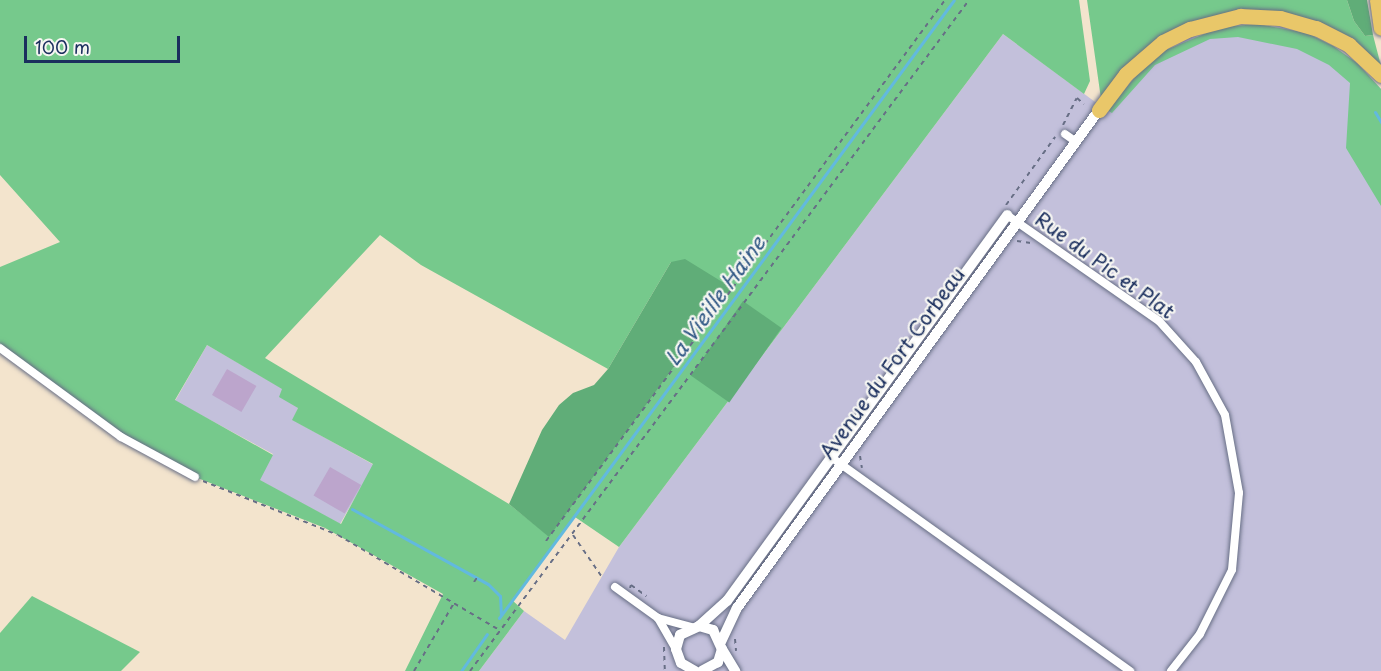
<!DOCTYPE html>
<html>
<head>
<meta charset="utf-8">
<style>
	body { margin:0 }
	#map { position:relative; width:1381px; height:671px; overflow:hidden; background:#f3e4cd; font-family:"Playpen Sans",sans-serif }
	div>[style] { position:absolute }
	[style*='--x'] { left:calc(var(--x)*1px); top:calc(var(--y)*1px); width:calc(var(--w)*1px); rotate:calc(var(--a)*1deg) }
	.industrial>* { inset:0; background:#c3c0db }
	.green>* { inset:0; background:#76c98c }
	.forest>* { inset:0; background:#60ad78; transform-origin:0 0 }
	.stream>* { height:3px; margin:-1.5px; padding:0 1.5px; transform-origin:1.5px; border-radius:1.5px; background:#62b9df }
	.building>* { inset:0; background:#bca5cc; transform-origin:0 0 }
	.path>* { height:2px; margin-top:-1px; transform-origin:0; background:repeating-linear-gradient(90deg,#676e85 0 4.5px,transparent 0 9px) }
	.roads { filter:drop-shadow(0 0 2px #676e85) drop-shadow(0 0 2px #676e85) }
	.minor>* { height:8px; margin:-4px; padding:0 4px; transform-origin:4px; border-radius:4px; background:#fff }
	.tertiary>* { height:10px; margin:-5px; padding:0 5px; transform-origin:5px; border-radius:5px; background:#fff }
	.motorway>* { height:15px; margin:-7.5px; padding:0 7.5px; transform-origin:7.5px; border-radius:7.5px; background:#e9c769 }
	span { translate:-50% -50%; white-space:nowrap; text-align:center; line-height:1.15; -webkit-text-stroke:4.5px #f6f6f2; paint-order:stroke }
	.street-label { font-size:20px; color:#1b2f5e }
	.water-label { font-size:21px; color:#305885; font-style:italic }
	.scale { position:absolute; left:24px; top:36px; width:156px; height:27px; box-sizing:border-box; border:3px solid #1b2f5e; border-top:0; padding-left:8px; font-size:18px; line-height:21px; white-space:nowrap; color:#1b2f5e; -webkit-text-stroke:4px #f6f6f2; paint-order:stroke }
</style>
</head>
<body>
<div id="map">
	<div class="industrial">
		<i style="clip-path:polygon(1282px 27px,1333px 46px,1357px 63px,1381px 89px,1381px 671px,479px 671px,524px 611px,565px 640px,619px 547px,1003px 34px,1106px 110px,1144px 67px,1188px 38px)"></i>
		<i style="clip-path:polygon(207px 345px,283px 389px,298px 408px,293px 420px,374px 465px,340px 524px,259px 480px,273px 454px,175px 401px)"></i>
	</div>
	<div class="green">
		<i style="clip-path:polygon(evenodd,0 0,1079px 0,1090px 81px,1084px 94px,1003px 34px,619px 547px,575px 517px,512px 600px,524px 611px,479px 671px,405px 671px,443px 594px,325px 528px,195px 477px,121px 437px,0 348px,0 267px,60px 242px,0 175px,0 0,380px 235px,421px 265px,608px 369px,671px 262px,732px 288px,549px 536px,509px 504px,265px 358px,380px 235px,0 0,207px 345px,282px 389px,279px 397px,298px 408px,292px 420px,373px 464px,341px 524px,260px 480px,273px 455px,175px 400px,207px 345px)"></i>
		<i style="clip-path:polygon(1087px 0,1347px 0,1354px 21px,1365px 36px,1373px 35px,1381px 66px,1352px 41px,1225px 13px,1175px 29px,1101px 99px)"></i>
		<i style="clip-path:polygon(1258px 24px,1307px 33px,1333px 46px,1357px 63px,1381px 89px,1381px 206px,1346px 148px,1350px 83px,1329px 65px,1297px 49px,1238px 37px,1210px 39px,1155px 65px,1112px 113px,1107px 110px,1144px 67px,1166px 50px,1221px 27px)"></i>
		<i style="clip-path:polygon(32px 596px,140px 652px,121px 671px,0 671px,0 633px)"></i>
	</div>
	<div class="forest">
		<i style="clip-path:polygon(1347px 0,1367px 0,1373px 35px,1365px 36px,1354px 21px)"></i>
		<i style="clip-path:polygon(685px 259px,732px 288px,549px 537px,509px 504px,542px 430px,559px 405px,573px 393px,594px 385px,608px 369px,671px 262px)"></i>
		<i style="left:743px;top:301px;width:47px;height:91px;rotate:35deg"></i>
	</div>
	<div class="stream">
		<i style="--x:1375;--y:112;--w:12;--a:59"></i>
		<i style="--x:352;--y:509;--w:155;--a:28.9"></i>
		<i style="--x:488;--y:584;--w:17;--a:45"></i>
		<i style="--x:500;--y:596;--w:18;--a:87"></i>
		<i style="--x:499;--y:618;--w:767;--a:-53.64"></i>
		<i style="--x:461;--y:671;--w:45;--a:-54.9"></i>
	</div>
	<div class="building">
		<i style="left:227px;top:369px;width:34px;height:30px;rotate:30deg"></i>
		<i style="left:330px;top:467px;width:36px;height:33px;rotate:30deg"></i>
	</div>
	<div class="path">
		<i style="--x:1063;--y:125;--w:30;--a:-63"></i>
		<i style="--x:1077;--y:98;--w:9;--a:41"></i>
		<i style="--x:1006;--y:205;--w:84;--a:-54.2"></i>
		<i style="--x:1017;--y:241;--w:14;--a:8"></i>
		<i style="--x:860;--y:456;--w:12;--a:81"></i>
		<i style="--x:203;--y:481;--w:145;--a:21.8"></i>
		<i style="--x:338;--y:535;--w:187;--a:30.5"></i>
		<i style="--x:573;--y:535;--w:51;--a:55.4"></i>
		<i style="--x:546;--y:541;--w:672;--a:-53.59"></i>
		<i style="--x:474;--y:582;--w:7;--a:-56"></i>
		<i style="--x:630;--y:588;--w:3;--a:-72"></i>
		<i style="--x:631;--y:585;--w:19;--a:36"></i>
		<i style="--x:735;--y:639;--w:12;--a:85"></i>
		<i style="--x:664;--y:647;--w:24;--a:88"></i>
		<i style="--x:414;--y:671;--w:81;--a:-59.6"></i>
		<i style="--x:470;--y:671;--w:836;--a:-53.36"></i>
	</div>
	<div class="roads">
		<div class="minor">
			<i style="--x:1065;--y:134;--w:12;--a:35"></i>
			<i style="--x:1007;--y:215;--w:185;--a:34.9"></i>
			<i style="--x:1159;--y:321;--w:55;--a:47.9"></i>
			<i style="--x:1196;--y:362;--w:60;--a:61.3"></i>
			<i style="--x:1225;--y:415;--w:79;--a:79.8"></i>
			<i style="--x:1239;--y:493;--w:77;--a:95.2"></i>
			<i style="--x:1232;--y:570;--w:72;--a:116.6"></i>
			<i style="--x:1200;--y:634;--w:47;--a:128.1"></i>
			<i style="--x:0;--y:348;--w:150;--a:36.3"></i>
			<i style="--x:121;--y:437;--w:84;--a:28.4"></i>
			<i style="--x:831;--y:457;--w:368;--a:35.6"></i>
			<i style="--x:615;--y:587;--w:53;--a:35.8"></i>
			<i style="--x:658;--y:618;--w:36;--a:60"></i>
			<i style="--x:658;--y:618;--w:35;--a:15"></i>
		</div>
		<div class="tertiary">
			<i style="--x:699;--y:626;--w:38;--a:-42"></i>
			<i style="--x:727;--y:601;--w:477;--a:-54"></i>
			<i style="--x:721;--y:642;--w:38;--a:-65"></i>
			<i style="--x:737;--y:608;--w:616;--a:-53.99"></i>
			<i style="--x:722;--y:649;--w:26;--a:59"></i>
			<i style="--x:695;--y:671;--w:16;--a:-150"></i>
			<i style="--x:681;--y:663;--w:15;--a:-110"></i>
			<i style="--x:676;--y:649;--w:15;--a:-74"></i>
			<i style="--x:680;--y:635;--w:21;--a:-25"></i>
			<i style="--x:699;--y:626;--w:15;--a:16"></i>
			<i style="--x:713;--y:630;--w:21;--a:65"></i>
			<i style="--x:722;--y:649;--w:14;--a:107"></i>
			<i style="--x:718;--y:662;--w:18;--a:151"></i>
		</div>
		<div class="motorway">
			<i style="--x:1377;--y:0;--w:28;--a:82"></i>
			<i style="--x:1099;--y:110;--w:45;--a:-53.1"></i>
			<i style="--x:1126;--y:74;--w:49;--a:-40.9"></i>
			<i style="--x:1163;--y:42;--w:30;--a:-26"></i>
			<i style="--x:1190;--y:29;--w:52;--a:-14.6"></i>
			<i style="--x:1240;--y:16;--w:40;--a:2.9"></i>
			<i style="--x:1280;--y:18;--w:37;--a:16"></i>
			<i style="--x:1316;--y:28;--w:37;--a:27"></i>
			<i style="--x:1349;--y:45;--w:44;--a:43.2"></i>
		</div>
	</div>
	<div class="street-label">
		<span style="left:1105px;top:265px;rotate:36deg">Rue du Pic et Plat</span>
		<span style="left:892px;top:363px;rotate:-54deg">Avenue du Fort Corbeau</span>
	</div>
	<div class="water-label">
		<span style="left:714px;top:300px;rotate:-54deg">La Vieille Haine</span>
	</div>
	<div class="scale">100 m</div>
</div>
</body>
</html>
